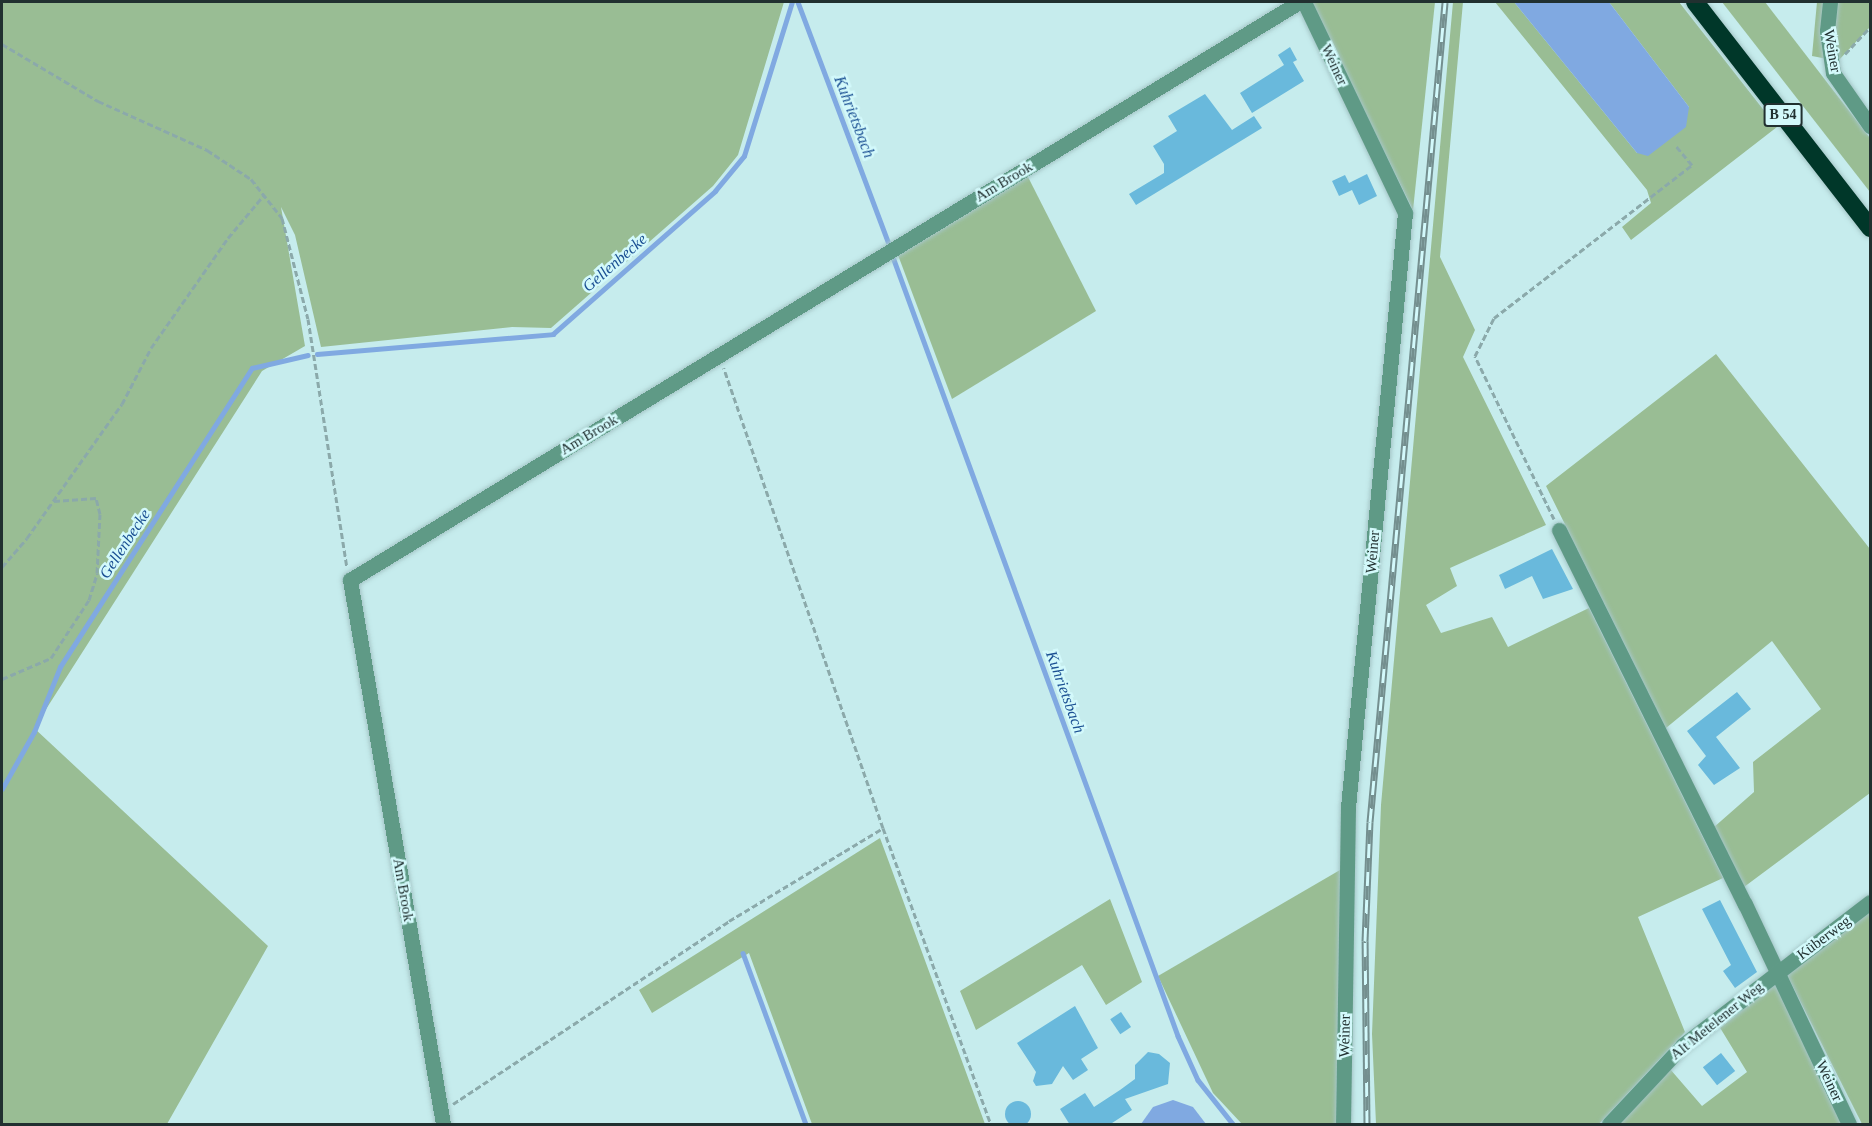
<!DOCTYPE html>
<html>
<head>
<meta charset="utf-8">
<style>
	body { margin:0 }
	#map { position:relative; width:1872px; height:1126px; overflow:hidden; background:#c6eced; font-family:Georgia,serif }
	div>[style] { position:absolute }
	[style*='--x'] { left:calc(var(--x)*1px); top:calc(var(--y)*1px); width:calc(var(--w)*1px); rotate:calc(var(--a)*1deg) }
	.green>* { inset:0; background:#99bd94 }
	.water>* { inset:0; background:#80a9e1 }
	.stream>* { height:4.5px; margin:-2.25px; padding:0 2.25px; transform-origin:2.25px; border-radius:2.25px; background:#80a9e1 }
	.building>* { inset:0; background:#69b9dc; transform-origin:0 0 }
	.round { border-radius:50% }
	.path>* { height:3px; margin-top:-1.5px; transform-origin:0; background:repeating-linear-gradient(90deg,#8ba9aa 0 6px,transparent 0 9px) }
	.roads { filter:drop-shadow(0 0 2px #a5c6c7) drop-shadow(0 0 2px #a5c6c7) }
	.minor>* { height:15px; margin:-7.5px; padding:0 7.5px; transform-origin:7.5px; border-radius:7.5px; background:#5f9a86 }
	.highway>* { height:18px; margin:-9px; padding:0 9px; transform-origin:9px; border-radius:9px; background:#003729 }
	.rail>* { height:7px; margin-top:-3.5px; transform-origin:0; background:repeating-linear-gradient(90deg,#d3f9fb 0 14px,#748f8f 0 28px); box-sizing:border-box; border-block:2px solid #748f8f }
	span { translate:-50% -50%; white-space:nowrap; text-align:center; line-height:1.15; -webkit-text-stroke:5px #d3f9fb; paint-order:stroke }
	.shield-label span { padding:2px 4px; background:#d3f9fb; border:2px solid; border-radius:4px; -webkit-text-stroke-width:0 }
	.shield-label { font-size:14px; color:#213030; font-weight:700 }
	.street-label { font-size:15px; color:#213030 }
	.water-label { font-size:16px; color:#1b5093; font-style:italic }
	.frame { position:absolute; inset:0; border:3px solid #213030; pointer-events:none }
</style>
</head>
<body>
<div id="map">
	<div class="green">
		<i style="clip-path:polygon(2px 2px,784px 2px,738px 155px,713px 186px,551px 328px,512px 327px,321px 347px,295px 235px,281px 207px,305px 346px,262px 371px,34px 728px,268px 946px,167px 1124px,2px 1124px)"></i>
		<i style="clip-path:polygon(1311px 2px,1435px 2px,1413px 210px)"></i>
		<i style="clip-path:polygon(1453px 2px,1463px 2px,1440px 257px,1475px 330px,1463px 357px,1546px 525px,1450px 568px,1457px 586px,1426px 605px,1441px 633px,1492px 617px,1508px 647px,1589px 608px,1723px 878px,1638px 917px,1685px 1032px,1599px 1124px,1376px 1124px,1372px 1034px,1381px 805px)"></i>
		<i style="clip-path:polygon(1495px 2px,1514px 2px,1637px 153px,1689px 107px,1609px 2px,1679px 2px,1777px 127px,1631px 240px,1622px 227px,1651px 203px,1647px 190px)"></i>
		<i style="clip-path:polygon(1722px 2px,1765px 2px,1870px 138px,1870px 192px)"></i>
		<i style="clip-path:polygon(1817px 2px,1870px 2px,1870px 27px,1838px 61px,1812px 56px)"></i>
		<i style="clip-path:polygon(1027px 175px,1096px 311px,952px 399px,898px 255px)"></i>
		<i style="clip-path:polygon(1716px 354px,1870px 549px,1870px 793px,1744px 887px,1713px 828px,1754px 792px,1753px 762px,1821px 709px,1772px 641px,1666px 728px,1546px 486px)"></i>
		<i style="clip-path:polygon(880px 838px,890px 865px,985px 1124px,812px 1124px,749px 953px,652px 1013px,639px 990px)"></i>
		<i style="clip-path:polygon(1340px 870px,1336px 1124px,1242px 1124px,1213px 1093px,1158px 976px)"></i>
		<i style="clip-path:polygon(1110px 899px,1142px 982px,1106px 1005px,1082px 965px,976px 1030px,960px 991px)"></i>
		<i style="clip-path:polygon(1870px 911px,1870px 1124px,1862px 1124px,1787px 975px)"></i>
		<i style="clip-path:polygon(1775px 983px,1846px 1124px,1616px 1124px,1670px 1069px,1702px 1106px,1747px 1072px,1719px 1026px)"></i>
	</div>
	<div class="water">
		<i style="clip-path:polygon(1514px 2px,1609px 2px,1689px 107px,1686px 127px,1648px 156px,1637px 153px)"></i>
		<i style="clip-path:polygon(1173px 1100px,1193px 1107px,1206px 1124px,1141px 1124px,1153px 1107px)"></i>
	</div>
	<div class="stream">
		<i style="--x:798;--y:2;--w:256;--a:69.4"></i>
		<i style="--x:893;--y:257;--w:829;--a:69.9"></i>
		<i style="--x:1178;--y:1036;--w:48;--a:65.6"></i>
		<i style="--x:1198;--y:1080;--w:56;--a:51.5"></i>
		<i style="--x:317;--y:354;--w:237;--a:-4.8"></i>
		<i style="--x:553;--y:334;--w:216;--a:-41.4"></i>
		<i style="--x:715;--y:191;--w:45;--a:-50.4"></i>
		<i style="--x:744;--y:156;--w:161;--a:-72.7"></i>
		<i style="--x:2;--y:789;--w:65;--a:-60.7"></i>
		<i style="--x:34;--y:732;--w:70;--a:-68.2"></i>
		<i style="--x:60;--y:667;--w:355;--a:-57.3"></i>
		<i style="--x:252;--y:368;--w:57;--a:-13.1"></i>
		<i style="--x:743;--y:953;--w:182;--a:69.8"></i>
	</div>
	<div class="building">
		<i style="clip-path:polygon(1290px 47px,1297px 60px,1293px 62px,1304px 81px,1252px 113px,1240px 93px,1284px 65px,1278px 55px)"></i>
		<i style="clip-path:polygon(1205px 94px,1232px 130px,1254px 116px,1262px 128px,1136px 205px,1129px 194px,1164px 173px,1164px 164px,1153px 146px,1177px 131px,1168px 116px)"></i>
		<i style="clip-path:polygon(1367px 174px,1377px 196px,1359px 205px,1352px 190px,1339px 196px,1332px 181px,1345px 175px,1349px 183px)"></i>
		<i style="clip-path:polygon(1552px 549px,1573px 589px,1543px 599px,1532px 576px,1505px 589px,1499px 575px)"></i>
		<i style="clip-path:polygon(1737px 692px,1751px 709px,1716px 737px,1740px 768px,1714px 785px,1698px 765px,1706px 756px,1687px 731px)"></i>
		<i style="clip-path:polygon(1720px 900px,1757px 972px,1735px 988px,1723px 971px,1731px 965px,1702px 909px)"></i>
		<i style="clip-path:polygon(1075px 1006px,1098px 1048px,1081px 1059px,1088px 1070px,1073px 1080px,1063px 1066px,1052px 1084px,1036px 1086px,1033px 1081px,1036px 1072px,1017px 1043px)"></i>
		<i style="left:1121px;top:1012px;width:18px;height:13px;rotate:56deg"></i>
		<i style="clip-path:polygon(1148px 1052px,1159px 1054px,1170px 1063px,1168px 1084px,1125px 1099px,1132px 1110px,1109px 1125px,1070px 1125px,1060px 1109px,1085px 1093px,1094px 1107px,1120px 1090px,1135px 1079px,1135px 1065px)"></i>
		<i style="left:1721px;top:1053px;width:23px;height:23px;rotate:52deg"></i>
		<i class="round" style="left:1005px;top:1101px;width:26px;height:26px"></i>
	</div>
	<div class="path">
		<i style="--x:2;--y:44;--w:112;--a:30.7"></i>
		<i style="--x:98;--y:101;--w:120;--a:24.2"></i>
		<i style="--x:207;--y:150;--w:53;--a:33.4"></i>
		<i style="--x:251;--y:179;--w:50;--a:51.5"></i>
		<i style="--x:282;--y:218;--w:104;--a:75.6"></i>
		<i style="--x:308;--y:319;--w:251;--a:81.1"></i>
		<i style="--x:1845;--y:54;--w:37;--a:-47"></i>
		<i style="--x:1554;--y:519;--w:181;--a:-115.9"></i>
		<i style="--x:1475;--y:356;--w:42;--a:-63.4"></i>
		<i style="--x:1494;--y:318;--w:250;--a:-37.7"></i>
		<i style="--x:1692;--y:165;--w:25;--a:-130"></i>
		<i style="--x:2;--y:567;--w:38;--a:-49"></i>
		<i style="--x:27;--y:538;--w:164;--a:-54.7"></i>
		<i style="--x:122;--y:404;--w:63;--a:-62.6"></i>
		<i style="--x:151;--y:348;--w:134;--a:-55"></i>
		<i style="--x:228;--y:238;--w:56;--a:-50.1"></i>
		<i style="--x:2;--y:679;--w:53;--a:-23.2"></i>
		<i style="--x:51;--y:658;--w:69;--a:-56.8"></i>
		<i style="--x:89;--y:600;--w:28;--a:-73"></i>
		<i style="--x:97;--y:573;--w:59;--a:-87.1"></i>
		<i style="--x:100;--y:514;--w:16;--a:-104"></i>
		<i style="--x:96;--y:498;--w:42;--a:175.9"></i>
		<i style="--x:883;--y:828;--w:315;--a:70"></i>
		<i style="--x:453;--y:1104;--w:331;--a:-33.5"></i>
		<i style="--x:729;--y:921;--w:180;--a:-31.1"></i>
		<i style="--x:883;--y:828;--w:487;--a:-109.1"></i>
	</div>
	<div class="roads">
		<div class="minor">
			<i style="--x:1304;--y:2;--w:234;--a:64.4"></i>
			<i style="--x:1405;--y:213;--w:597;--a:95.48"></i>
			<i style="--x:1348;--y:807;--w:317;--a:90.9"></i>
			<i style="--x:1830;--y:2;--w:29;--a:96"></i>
			<i style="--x:1827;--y:31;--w:42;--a:81.9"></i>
			<i style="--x:1833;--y:73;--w:65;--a:55.1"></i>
			<i style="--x:1559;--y:530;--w:418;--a:63.6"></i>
			<i style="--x:1745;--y:904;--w:243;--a:64.7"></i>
			<i style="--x:443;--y:1124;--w:552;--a:-99.7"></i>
			<i style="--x:350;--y:580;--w:1111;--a:-31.34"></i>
			<i style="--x:1609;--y:1124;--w:108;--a:-46.9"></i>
			<i style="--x:1683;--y:1045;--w:235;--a:-37.4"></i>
		</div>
		<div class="highway">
			<i style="--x:1695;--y:2;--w:286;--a:52.2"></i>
		</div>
	</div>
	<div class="rail">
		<i style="--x:1367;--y:1124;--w:183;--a:-90.6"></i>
		<i style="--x:1365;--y:941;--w:119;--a:-87.6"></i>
		<i style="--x:1370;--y:822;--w:823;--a:-84.77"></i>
	</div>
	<div class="shield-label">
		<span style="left:1783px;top:115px">B 54</span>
	</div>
	<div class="street-label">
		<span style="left:1832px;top:51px;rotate:80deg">Weiner</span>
		<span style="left:1334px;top:65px;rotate:65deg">Weiner</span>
		<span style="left:1004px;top:182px;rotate:-31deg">Am Brook</span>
		<span style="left:589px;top:435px;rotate:-31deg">Am Brook</span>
		<span style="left:1373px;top:552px;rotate:-85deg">Weiner</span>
		<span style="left:403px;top:890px;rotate:80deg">Am Brook</span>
		<span style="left:1824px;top:938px;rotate:-37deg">Küberweg</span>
		<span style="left:1717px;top:1021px;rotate:-39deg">Alt Metelener Weg</span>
		<span style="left:1345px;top:1036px;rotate:-89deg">Weiner</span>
		<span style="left:1829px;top:1081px;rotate:65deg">Weiner</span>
	</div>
	<div class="water-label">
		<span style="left:854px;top:117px;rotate:69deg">Kuhrietsbach</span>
		<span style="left:615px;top:263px;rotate:-41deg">Gellenbecke</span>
		<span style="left:125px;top:544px;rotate:-57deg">Gellenbecke</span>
		<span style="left:1065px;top:692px;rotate:70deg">Kuhrietsbach</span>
	</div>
	<div class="frame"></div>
</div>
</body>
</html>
